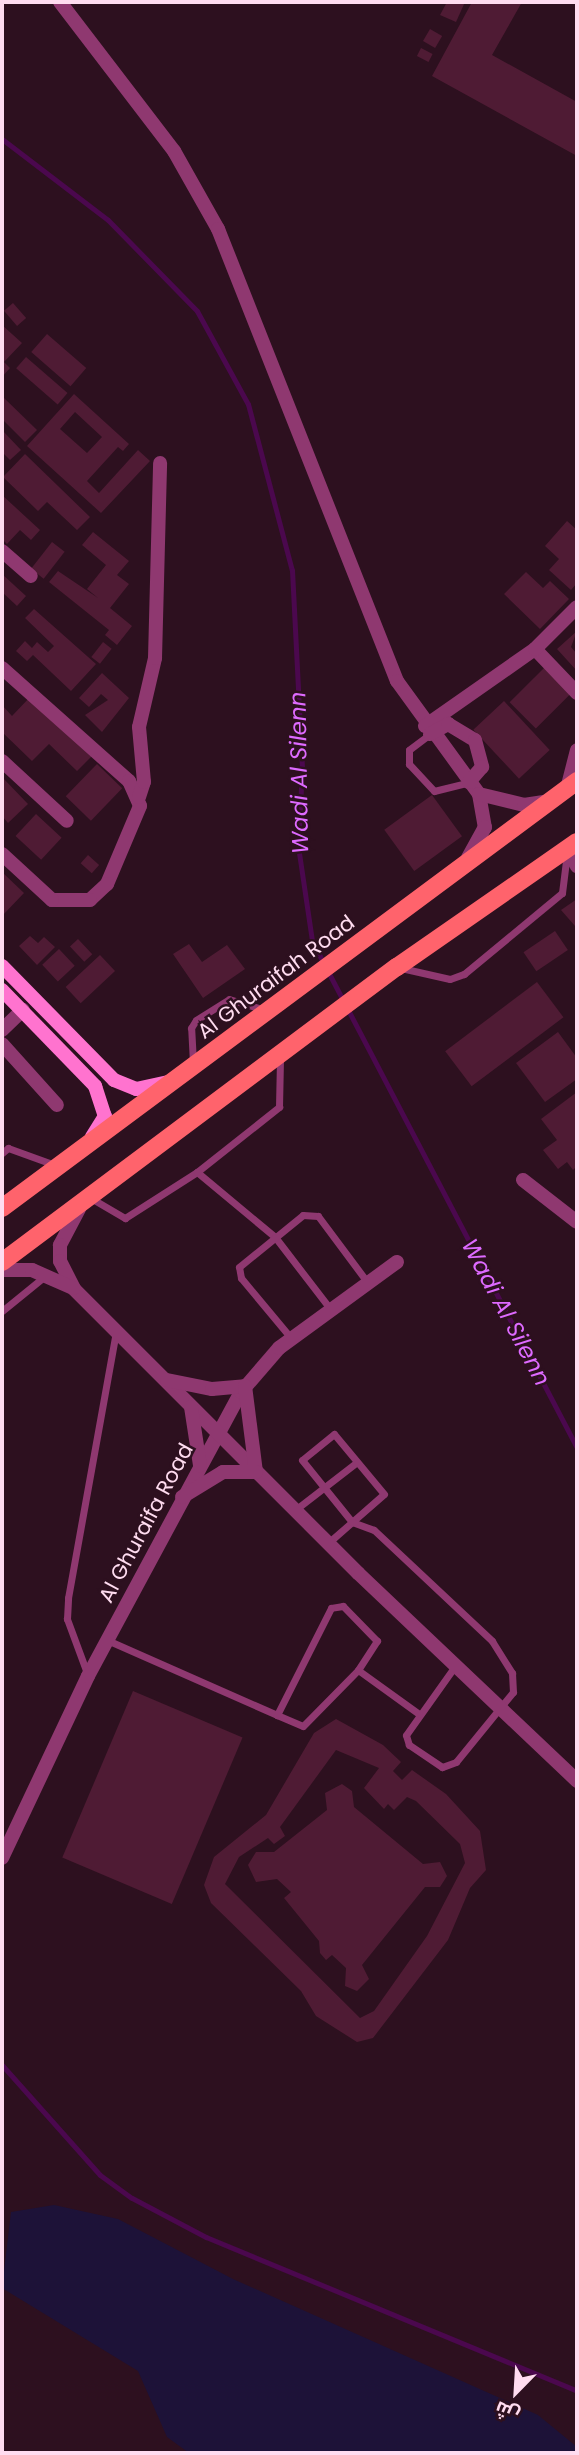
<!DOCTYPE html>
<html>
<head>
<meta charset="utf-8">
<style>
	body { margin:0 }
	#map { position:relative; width:579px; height:2455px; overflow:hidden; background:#2d101f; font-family:Poppins,Cairo,sans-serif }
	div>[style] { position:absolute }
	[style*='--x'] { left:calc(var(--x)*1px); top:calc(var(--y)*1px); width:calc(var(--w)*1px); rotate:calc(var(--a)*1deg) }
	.green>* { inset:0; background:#1d1238 }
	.stream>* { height:5px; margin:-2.5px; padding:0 2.5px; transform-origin:2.5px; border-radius:2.5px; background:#4b084e }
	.building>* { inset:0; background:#4f1b34; transform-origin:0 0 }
	.service>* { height:7px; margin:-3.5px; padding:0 3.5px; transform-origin:3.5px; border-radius:3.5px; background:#8f3870 }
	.minor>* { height:14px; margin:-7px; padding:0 7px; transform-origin:7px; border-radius:7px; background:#8f3870 }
	.tertiary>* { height:14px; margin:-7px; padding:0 7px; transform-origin:7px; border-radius:7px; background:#8f3870 }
	.secondary>* { height:14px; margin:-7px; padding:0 7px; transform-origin:7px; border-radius:7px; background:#ff73cf }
	.primary>* { height:18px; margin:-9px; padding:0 9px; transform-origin:9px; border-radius:9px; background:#ff636c }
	span { translate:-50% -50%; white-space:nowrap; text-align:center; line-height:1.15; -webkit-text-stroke:5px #2d101f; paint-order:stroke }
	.street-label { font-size:21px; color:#ffdcf0 }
	.water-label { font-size:23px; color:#de6aff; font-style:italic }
	.frame { position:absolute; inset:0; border:4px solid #ffdcf0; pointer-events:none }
	.north { position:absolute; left:481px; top:2357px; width:70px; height:70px; -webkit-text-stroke:5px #2d101f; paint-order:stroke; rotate:204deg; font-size:19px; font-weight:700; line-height:28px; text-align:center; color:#ffdcf0 }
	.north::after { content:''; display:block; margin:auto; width:24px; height:32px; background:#ffdcf0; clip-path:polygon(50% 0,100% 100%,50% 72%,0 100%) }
</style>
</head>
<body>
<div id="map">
	<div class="green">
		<i style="clip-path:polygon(54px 2205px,118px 2219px,233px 2279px,538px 2415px,577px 2447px,577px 2453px,189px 2453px,167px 2437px,138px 2371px,2px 2288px,11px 2212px)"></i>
	</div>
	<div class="stream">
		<i style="--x:2;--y:139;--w:133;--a:37.4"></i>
		<i style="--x:108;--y:220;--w:127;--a:45.6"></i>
		<i style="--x:197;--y:311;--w:106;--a:61.3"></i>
		<i style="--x:248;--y:404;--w:172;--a:75.2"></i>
		<i style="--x:292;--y:570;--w:198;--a:87.1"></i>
		<i style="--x:302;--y:768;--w:78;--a:92.9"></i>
		<i style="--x:298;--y:846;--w:96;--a:81.6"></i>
		<i style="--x:312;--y:941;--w:572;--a:62.4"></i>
		<i style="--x:2;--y:2065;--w:147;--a:48.3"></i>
		<i style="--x:100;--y:2175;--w:39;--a:36"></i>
		<i style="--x:132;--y:2198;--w:84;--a:27.8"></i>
		<i style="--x:206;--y:2237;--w:402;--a:22.5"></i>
	</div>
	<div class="building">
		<i style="clip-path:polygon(447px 2px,465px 2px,456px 22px,440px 15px)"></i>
		<i style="clip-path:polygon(472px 2px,522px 2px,492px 55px,577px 102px,577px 156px,432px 76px)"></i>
		<i style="left:430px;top:29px;width:14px;height:14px;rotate:30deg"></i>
		<i style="left:421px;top:48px;width:13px;height:9px;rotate:27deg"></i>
		<i style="left:13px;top:303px;width:20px;height:12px;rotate:49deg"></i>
		<i style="clip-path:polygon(2px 325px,22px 343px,4px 362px,10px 368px,2px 377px)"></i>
		<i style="left:47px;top:334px;width:52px;height:24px;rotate:41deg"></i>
		<i style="left:26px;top:357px;width:55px;height:15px;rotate:41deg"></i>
		<i style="clip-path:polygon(evenodd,74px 394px,129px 444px,123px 451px,118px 447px,87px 481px,99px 493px,138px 450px,150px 461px,101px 513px,27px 446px,74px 394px,75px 412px,102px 437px,87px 453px,60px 429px,75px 412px)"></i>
		<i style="clip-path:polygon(2px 396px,37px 430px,25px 442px,2px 419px)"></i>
		<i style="clip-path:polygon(2px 430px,21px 450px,10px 460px,2px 452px)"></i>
		<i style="clip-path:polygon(25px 454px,90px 517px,77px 530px,47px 502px,38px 511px,3px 477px)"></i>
		<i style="clip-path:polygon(2px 495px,40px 530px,31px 540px,20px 530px,7px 544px,2px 539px)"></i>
		<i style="clip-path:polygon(567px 521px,577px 530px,577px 583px,571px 590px,549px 570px,559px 559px,545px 546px)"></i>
		<i style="clip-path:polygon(93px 532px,129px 561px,117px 575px,129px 584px,110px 608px,132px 626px,117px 645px,105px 635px,109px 630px,49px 582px,58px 571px,98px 598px,87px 589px,106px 565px,82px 545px)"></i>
		<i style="left:52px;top:542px;width:16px;height:34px;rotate:38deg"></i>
		<i style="clip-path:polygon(526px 572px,543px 588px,550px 581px,569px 599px,540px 629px,504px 594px)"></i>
		<i style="clip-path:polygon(2px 574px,26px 596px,17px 606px,2px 592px)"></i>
		<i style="clip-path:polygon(34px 609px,96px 664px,71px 691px,33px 655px,27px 661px,16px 651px,25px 641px,32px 648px,37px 642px,48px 652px,54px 646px,25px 618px)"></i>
		<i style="clip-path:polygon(577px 631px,571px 647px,577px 654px,577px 671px,557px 649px)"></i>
		<i style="left:103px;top:642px;width:11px;height:19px;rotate:38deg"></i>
		<i style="left:545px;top:667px;width:37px;height:50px;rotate:45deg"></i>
		<i style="clip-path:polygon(102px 673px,129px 698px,102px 732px,85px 715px,108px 700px,101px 694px,89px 707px,79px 698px)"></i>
		<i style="clip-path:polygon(31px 696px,92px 756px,77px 771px,49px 744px,32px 761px,2px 732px,2px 705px,12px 716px)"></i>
		<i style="left:504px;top:701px;width:67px;height:42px;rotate:47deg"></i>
		<i style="left:97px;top:764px;width:35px;height:45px;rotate:44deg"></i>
		<i style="clip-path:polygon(2px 777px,28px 804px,8px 823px,2px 816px)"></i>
		<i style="left:432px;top:795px;width:51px;height:59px;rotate:54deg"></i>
		<i style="left:36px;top:814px;width:35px;height:30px;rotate:43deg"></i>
		<i style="left:88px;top:855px;width:15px;height:11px;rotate:42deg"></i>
		<i style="clip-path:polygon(2px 872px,24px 893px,2px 916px)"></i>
		<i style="clip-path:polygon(577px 899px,577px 925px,575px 926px,561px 910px)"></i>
		<i style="left:555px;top:931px;width:23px;height:38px;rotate:56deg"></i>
		<i style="clip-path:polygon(30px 936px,38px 943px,44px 937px,55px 947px,37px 965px,19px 946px)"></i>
		<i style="left:78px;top:939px;width:21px;height:11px;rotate:47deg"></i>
		<i style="clip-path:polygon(189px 944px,202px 962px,227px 945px,245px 969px,203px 998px,173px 954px)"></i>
		<i style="left:59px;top:949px;width:23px;height:23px;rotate:47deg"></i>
		<i style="left:100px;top:955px;width:22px;height:47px;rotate:47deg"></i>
		<i style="left:537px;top:982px;width:44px;height:115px;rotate:53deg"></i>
		<i style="clip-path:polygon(558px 1032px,577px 1058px,577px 1079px,545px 1102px,516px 1063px)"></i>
		<i style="clip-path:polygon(577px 1092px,577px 1166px,573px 1170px,567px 1162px,558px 1169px,543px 1150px,557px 1140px,541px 1119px)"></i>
		<i style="left:133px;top:1691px;width:119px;height:181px;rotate:23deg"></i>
		<i style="clip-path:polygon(evenodd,336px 1719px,383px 1745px,401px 1762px,393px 1771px,402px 1780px,412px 1770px,446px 1794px,480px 1831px,486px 1870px,470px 1888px,448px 1940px,373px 2038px,357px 2042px,316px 2016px,301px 1991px,211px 1903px,204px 1885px,214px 1857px,266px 1815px,314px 1733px,336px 1719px,336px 1750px,379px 1768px,364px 1788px,384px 1809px,388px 1804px,394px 1810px,407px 1797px,416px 1801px,460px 1844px,465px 1863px,427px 1936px,374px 2011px,360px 2018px,225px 1884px,239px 1857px,268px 1838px,274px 1844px,285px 1836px,280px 1827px,336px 1750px)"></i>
		<i style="clip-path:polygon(342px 1784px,352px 1791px,354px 1807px,423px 1864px,440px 1862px,447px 1876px,440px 1887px,425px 1887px,362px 1965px,369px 1979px,357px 1991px,345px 1986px,346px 1968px,332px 1955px,326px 1960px,320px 1953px,319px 1941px,284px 1898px,291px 1892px,277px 1879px,256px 1882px,248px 1865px,256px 1852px,274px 1852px,327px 1810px,325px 1793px)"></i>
	</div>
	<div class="service">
		<i style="--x:430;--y:734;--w:26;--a:143"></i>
		<i style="--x:409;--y:750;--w:14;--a:90"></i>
		<i style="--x:409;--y:764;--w:37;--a:47"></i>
		<i style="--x:434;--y:791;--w:36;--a:-14"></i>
		<i style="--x:401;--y:968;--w:50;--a:12.7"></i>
		<i style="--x:450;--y:979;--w:15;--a:-20"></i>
		<i style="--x:464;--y:974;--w:127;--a:-39.6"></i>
		<i style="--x:562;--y:893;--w:40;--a:-82.9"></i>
		<i style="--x:193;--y:1063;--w:35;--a:-93"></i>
		<i style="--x:191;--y:1028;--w:9;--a:-58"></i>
		<i style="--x:196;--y:1020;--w:39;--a:-32"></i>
		<i style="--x:229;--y:999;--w:38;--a:17"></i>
		<i style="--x:2;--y:1153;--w:8;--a:-40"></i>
		<i style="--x:8;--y:1148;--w:50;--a:19.9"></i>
		<i style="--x:197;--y:1172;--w:102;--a:39.8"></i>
		<i style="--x:275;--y:1237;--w:92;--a:52.5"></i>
		<i style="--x:89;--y:1197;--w:42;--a:30.3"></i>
		<i style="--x:125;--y:1218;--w:85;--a:-32.6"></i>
		<i style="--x:197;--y:1172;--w:105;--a:-38.4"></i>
		<i style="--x:279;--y:1107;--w:49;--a:-88.8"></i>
		<i style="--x:2;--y:1311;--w:55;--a:-39.1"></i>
		<i style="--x:291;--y:1338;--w:78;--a:-129.8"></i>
		<i style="--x:241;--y:1278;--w:11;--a:-100"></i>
		<i style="--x:239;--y:1267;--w:82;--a:-39.1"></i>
		<i style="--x:303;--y:1215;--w:15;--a:4"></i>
		<i style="--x:318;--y:1216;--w:84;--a:53.3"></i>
		<i style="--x:295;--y:1510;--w:78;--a:-37.7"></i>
		<i style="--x:328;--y:1543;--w:74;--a:-41.2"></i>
		<i style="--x:384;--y:1494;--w:78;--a:-129.8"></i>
		<i style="--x:334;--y:1434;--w:41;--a:140.9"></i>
		<i style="--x:302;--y:1460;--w:80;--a:51.1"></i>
		<i style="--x:352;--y:1522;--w:23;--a:20"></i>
		<i style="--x:374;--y:1530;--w:162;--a:43.2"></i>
		<i style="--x:492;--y:1641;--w:38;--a:58"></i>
		<i style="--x:512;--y:1673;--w:19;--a:87"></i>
		<i style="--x:513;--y:1692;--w:90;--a:129.2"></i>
		<i style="--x:456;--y:1762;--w:15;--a:160"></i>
		<i style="--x:442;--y:1767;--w:40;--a:-146"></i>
		<i style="--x:409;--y:1745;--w:10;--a:-107"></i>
		<i style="--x:406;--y:1735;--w:85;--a:-54.6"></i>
		<i style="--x:107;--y:1640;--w:186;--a:23.8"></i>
		<i style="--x:277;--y:1715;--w:28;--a:23"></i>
		<i style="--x:303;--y:1726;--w:78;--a:-45.5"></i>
		<i style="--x:358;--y:1670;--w:35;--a:-57"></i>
		<i style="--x:377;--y:1641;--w:49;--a:-134.2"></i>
		<i style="--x:343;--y:1606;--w:12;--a:171"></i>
		<i style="--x:331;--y:1608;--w:120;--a:116.8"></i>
		<i style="--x:358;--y:1670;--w:75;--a:35.8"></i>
		<i style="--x:87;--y:1673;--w:58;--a:-110.3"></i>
		<i style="--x:67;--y:1619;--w:21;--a:-87"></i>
		<i style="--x:68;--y:1598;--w:270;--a:-79.8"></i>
	</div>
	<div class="minor">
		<i style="--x:60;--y:2;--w:188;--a:52.6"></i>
		<i style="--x:174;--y:151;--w:90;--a:60.6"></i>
		<i style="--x:218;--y:229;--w:486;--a:68.4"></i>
		<i style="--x:397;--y:681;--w:140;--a:54"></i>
		<i style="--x:479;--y:794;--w:34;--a:80"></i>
		<i style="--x:485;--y:827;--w:35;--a:119"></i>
		<i style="--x:2;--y:551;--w:38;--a:41"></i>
		<i style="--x:535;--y:649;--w:61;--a:46.3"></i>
		<i style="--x:2;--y:668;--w:170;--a:41.7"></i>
		<i style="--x:129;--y:781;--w:27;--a:66"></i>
		<i style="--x:140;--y:806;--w:85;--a:112.9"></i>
		<i style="--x:107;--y:884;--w:23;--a:137"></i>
		<i style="--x:90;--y:900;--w:38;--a:180"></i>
		<i style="--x:52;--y:900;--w:68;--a:-137.4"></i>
		<i style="--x:425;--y:726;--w:134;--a:-35"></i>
		<i style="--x:535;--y:649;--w:59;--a:-45"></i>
		<i style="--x:430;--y:734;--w:21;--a:-29"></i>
		<i style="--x:448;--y:724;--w:31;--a:31"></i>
		<i style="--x:475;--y:740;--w:28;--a:75"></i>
		<i style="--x:482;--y:767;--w:20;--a:131"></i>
		<i style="--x:2;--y:761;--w:88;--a:42.7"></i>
		<i style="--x:567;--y:789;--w:40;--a:-75.6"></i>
		<i style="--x:479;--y:794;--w:46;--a:13.7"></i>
		<i style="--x:524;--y:805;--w:25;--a:-9"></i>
		<i style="--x:139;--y:797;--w:16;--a:-72"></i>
		<i style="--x:144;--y:782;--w:55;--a:-95.2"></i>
		<i style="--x:139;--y:727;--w:71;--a:-76.9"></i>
		<i style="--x:155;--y:658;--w:195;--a:-88.5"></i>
		<i style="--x:567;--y:849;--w:20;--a:60"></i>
		<i style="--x:2;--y:1030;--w:29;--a:-44"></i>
		<i style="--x:2;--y:1044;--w:82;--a:48"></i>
		<i style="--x:523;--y:1180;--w:68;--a:37.9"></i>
		<i style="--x:2;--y:1858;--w:201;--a:-64.7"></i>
		<i style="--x:88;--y:1676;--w:323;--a:-61.7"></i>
		<i style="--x:241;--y:1392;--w:58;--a:-49.2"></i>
		<i style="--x:279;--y:1348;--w:146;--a:-36.1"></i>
	</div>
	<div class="tertiary">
		<i style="--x:79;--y:1209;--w:41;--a:117.8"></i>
		<i style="--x:60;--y:1245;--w:16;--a:90"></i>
		<i style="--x:60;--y:1261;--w:31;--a:63"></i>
		<i style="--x:74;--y:1289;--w:402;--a:45"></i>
		<i style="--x:358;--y:1573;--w:302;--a:43.5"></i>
		<i style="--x:2;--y:1270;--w:30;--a:0"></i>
		<i style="--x:32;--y:1270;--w:45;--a:23.7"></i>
		<i style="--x:167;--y:1380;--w:46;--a:11.3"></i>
		<i style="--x:212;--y:1389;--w:33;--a:-5"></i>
		<i style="--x:245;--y:1386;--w:87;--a:82.7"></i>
		<i style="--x:256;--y:1472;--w:33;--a:180"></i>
		<i style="--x:223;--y:1472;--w:48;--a:148.6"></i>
		<i style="--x:191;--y:1407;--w:59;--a:81.2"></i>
	</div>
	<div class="secondary">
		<i style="--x:2;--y:966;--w:160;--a:45.5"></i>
		<i style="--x:114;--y:1080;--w:24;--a:22"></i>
		<i style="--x:136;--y:1089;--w:34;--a:-12"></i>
		<i style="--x:2;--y:990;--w:134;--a:45.9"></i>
		<i style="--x:95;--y:1086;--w:32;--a:72"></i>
		<i style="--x:105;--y:1116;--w:25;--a:122"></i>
	</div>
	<div class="primary">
		<i style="--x:2;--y:1208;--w:716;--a:-36.6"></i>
		<i style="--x:2;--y:1262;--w:493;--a:-36.8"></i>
		<i style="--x:397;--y:967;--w:219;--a:-34.8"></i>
	</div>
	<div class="street-label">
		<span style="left:276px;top:977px;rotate:-37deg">Al Ghuraifah Road</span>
		<span style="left:146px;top:1523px;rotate:-62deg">Al Ghuraifa Road</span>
	</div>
	<div class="water-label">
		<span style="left:299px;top:773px;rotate:-91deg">Wadi Al Silenn</span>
		<span style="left:506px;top:1312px;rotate:62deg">Wadi Al Silenn</span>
	</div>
	<div class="frame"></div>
	<div class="north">ش</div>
</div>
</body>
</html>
